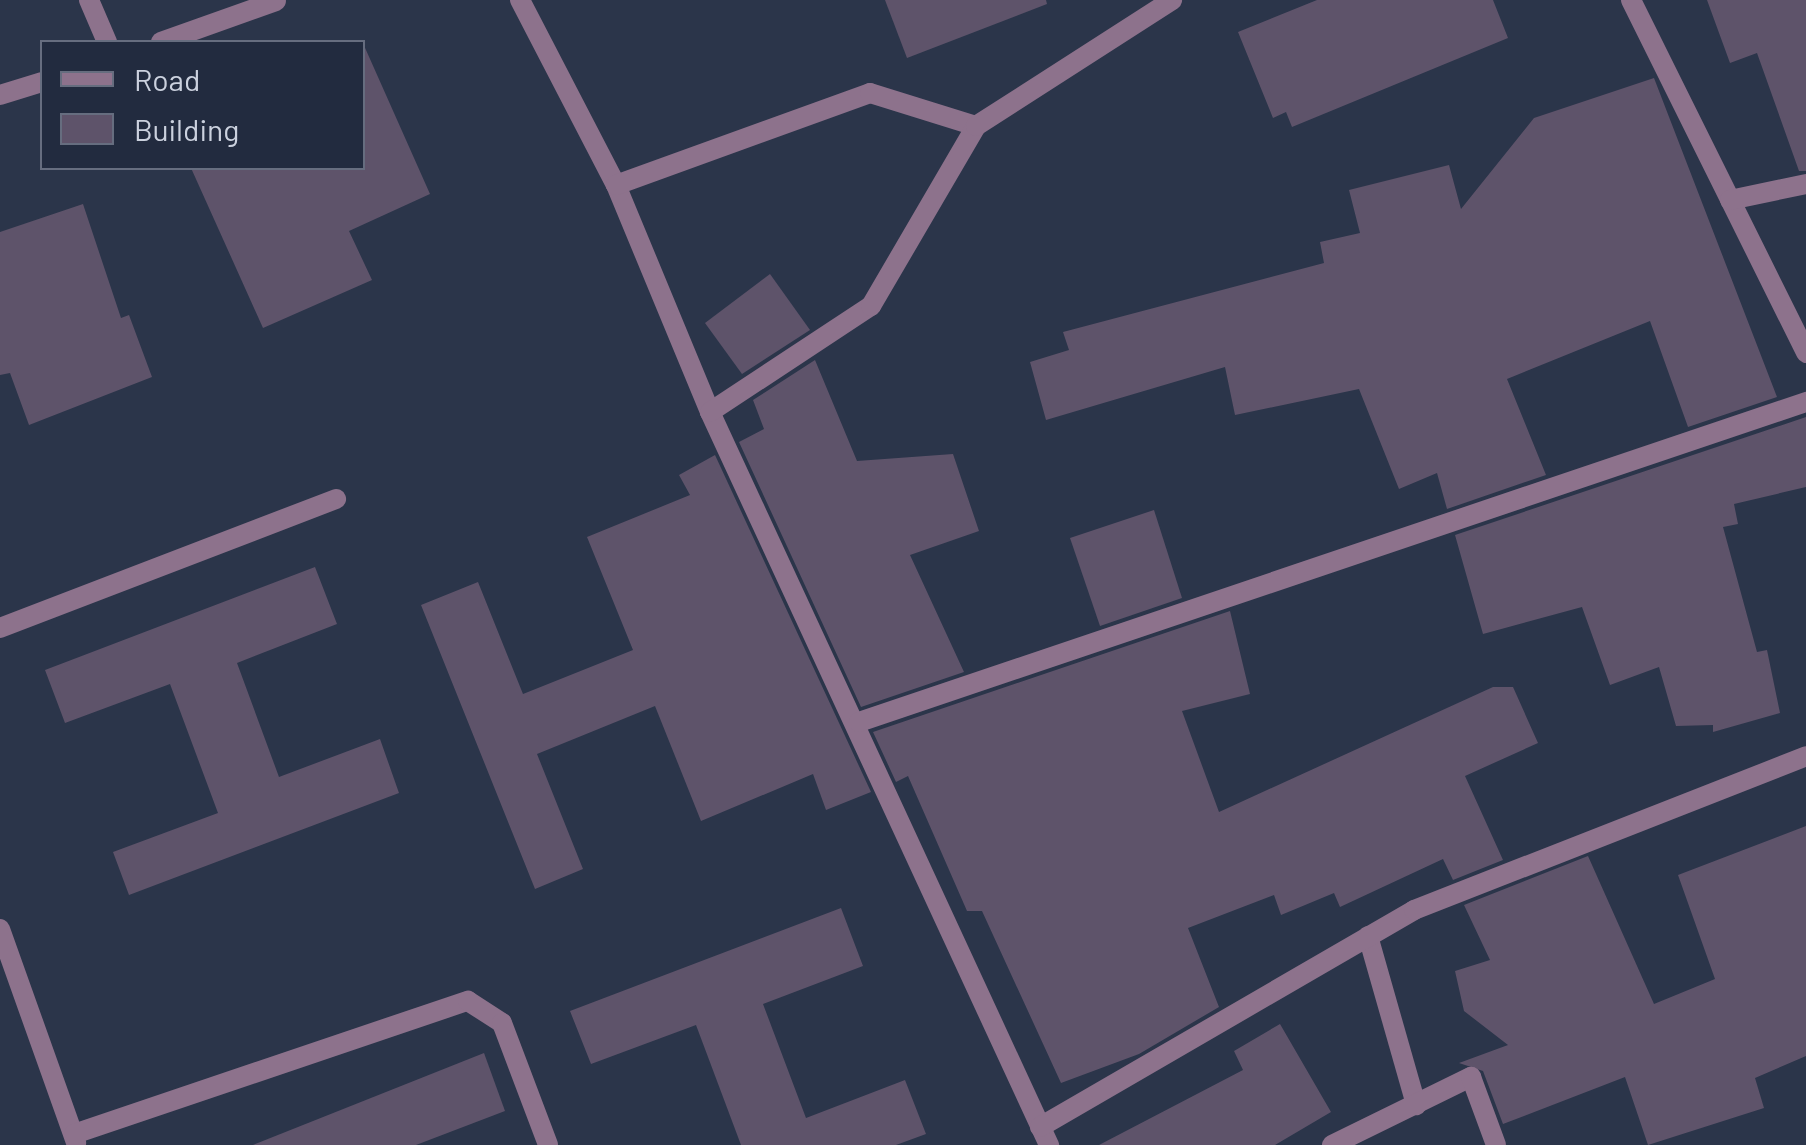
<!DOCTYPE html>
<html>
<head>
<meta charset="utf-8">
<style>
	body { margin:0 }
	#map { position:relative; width:1806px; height:1145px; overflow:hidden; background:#2b354a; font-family:Barlow,sans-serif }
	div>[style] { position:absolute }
	.building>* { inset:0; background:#5e536a }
	.lane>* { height:20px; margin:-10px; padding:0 10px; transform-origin:10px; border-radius:10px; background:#8d728c }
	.street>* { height:20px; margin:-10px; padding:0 10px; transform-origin:10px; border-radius:10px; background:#8d728c }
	span { translate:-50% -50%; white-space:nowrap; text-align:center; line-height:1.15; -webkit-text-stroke:8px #222b3f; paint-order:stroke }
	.legend { position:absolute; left:40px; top:40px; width:325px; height:130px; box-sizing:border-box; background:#222b3f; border:2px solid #666d7f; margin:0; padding:12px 18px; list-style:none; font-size:30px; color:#cbd1de }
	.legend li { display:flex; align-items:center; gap:20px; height:50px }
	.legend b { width:50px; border:2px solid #666d7f }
</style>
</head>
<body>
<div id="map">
	<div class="building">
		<div style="clip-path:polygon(885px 0,1046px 0,1047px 4px,907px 58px)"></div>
		<div style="clip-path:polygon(1317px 0,1493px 0,1508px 38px,1292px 127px,1286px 112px,1273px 118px,1238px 32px)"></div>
		<div style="clip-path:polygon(1707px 0,1806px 0,1806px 171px,1799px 171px,1757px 53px,1730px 63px)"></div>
		<div style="clip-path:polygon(362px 41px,430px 194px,349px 231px,372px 280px,263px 328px,191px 168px,362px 168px)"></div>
		<div style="clip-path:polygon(1654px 78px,1777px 397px,1688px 427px,1650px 321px,1507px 379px,1546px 475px,1447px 509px,1437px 473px,1399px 489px,1359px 389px,1235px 415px,1225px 367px,1046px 420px,1030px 362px,1069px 350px,1063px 332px,1324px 263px,1320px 242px,1360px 233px,1349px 190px,1449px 165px,1461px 209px,1534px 118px)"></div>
		<div style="clip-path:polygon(83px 204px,121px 318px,129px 315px,152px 377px,29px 425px,10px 373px,0 375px,0 232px)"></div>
		<div style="clip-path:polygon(770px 274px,810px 330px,742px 374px,705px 323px)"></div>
		<div style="clip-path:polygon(815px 360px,857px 461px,953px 454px,979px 531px,910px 555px,964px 672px,861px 707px,739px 442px,764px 429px,753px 400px)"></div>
		<div style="clip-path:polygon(1806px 417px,1806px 487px,1734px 504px,1738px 524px,1723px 527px,1757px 652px,1767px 650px,1780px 713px,1713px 732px,1713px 725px,1676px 726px,1659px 667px,1610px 685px,1582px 607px,1483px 634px,1455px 535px)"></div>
		<div style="clip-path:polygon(715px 455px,871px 792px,826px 810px,813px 774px,701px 821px,655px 706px,537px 754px,583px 869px,535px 889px,421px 605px,478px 582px,523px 694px,633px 650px,587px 537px,690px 495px,679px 475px)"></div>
		<div style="clip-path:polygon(1154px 510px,1182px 598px,1100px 626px,1070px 538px)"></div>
		<div style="clip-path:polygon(315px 567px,337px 624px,237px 663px,279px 777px,380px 739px,399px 793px,129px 895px,113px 852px,218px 813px,170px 684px,65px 723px,45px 670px)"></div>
		<div style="clip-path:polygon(1230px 611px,1250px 694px,1182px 711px,1219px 812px,1493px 687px,1513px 687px,1538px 743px,1465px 776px,1503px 860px,1453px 880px,1443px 859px,1340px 907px,1334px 893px,1281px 915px,1274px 895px,1188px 928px,1219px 1007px,1139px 1054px,1061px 1083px,982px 911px,967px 911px,908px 776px,896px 782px,873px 732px)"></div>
		<div style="clip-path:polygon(1806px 826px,1806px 1056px,1755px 1078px,1764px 1108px,1648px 1145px,1625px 1077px,1503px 1124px,1483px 1071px,1459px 1063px,1508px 1045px,1464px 1011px,1455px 971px,1490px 960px,1464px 905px,1588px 856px,1654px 1004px,1715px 979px,1678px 875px)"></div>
		<div style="clip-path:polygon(841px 908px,863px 966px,763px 1004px,806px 1118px,905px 1080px,926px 1134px,896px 1145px,741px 1145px,696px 1025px,591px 1064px,570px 1011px)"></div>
		<div style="clip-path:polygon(1280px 1024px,1331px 1112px,1275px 1145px,1099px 1145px,1243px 1070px,1234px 1051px)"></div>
		<div style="clip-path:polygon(484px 1053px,505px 1111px,416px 1145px,253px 1145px)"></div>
	</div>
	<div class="lane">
		<div style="left:0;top:628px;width:360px;rotate:-21deg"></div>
	</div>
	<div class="street">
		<div style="left:89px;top:0;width:46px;rotate:66.8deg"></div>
		<div style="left:520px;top:0;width:208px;rotate:62.6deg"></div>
		<div style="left:616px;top:185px;width:246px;rotate:67.5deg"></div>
		<div style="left:710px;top:412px;width:808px;rotate:65.18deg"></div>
		<div style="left:1631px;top:0;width:394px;rotate:63.6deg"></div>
		<div style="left:161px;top:42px;width:122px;rotate:-19.6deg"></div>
		<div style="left:0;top:95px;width:44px;rotate:-17.2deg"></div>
		<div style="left:616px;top:185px;width:270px;rotate:-19.9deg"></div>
		<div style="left:870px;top:93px;width:111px;rotate:17.3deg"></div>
		<div style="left:1730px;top:200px;width:78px;rotate:-11.9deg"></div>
		<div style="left:710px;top:412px;width:193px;rotate:-33.4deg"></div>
		<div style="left:871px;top:306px;width:208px;rotate:-59.7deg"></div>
		<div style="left:976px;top:126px;width:233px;rotate:-32.7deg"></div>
		<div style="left:859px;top:722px;width:1000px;rotate:-18.67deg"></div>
		<div style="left:0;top:929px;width:227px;rotate:70.4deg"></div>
		<div style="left:1368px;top:936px;width:176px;rotate:74.1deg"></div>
		<div style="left:1040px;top:1127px;width:432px;rotate:-30.1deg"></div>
		<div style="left:1414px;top:910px;width:421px;rotate:-21.4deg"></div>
		<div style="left:74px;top:1134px;width:416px;rotate:-18.7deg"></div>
		<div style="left:468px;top:1001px;width:40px;rotate:32.9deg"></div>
		<div style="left:502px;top:1023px;width:130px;rotate:69.3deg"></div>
		<div style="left:1332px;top:1145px;width:155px;rotate:-26.1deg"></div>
		<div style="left:1471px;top:1077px;width:72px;rotate:69.8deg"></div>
	</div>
	<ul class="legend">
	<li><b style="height:12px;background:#8d728c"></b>Road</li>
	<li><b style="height:28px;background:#5e536a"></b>Building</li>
	</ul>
</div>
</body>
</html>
